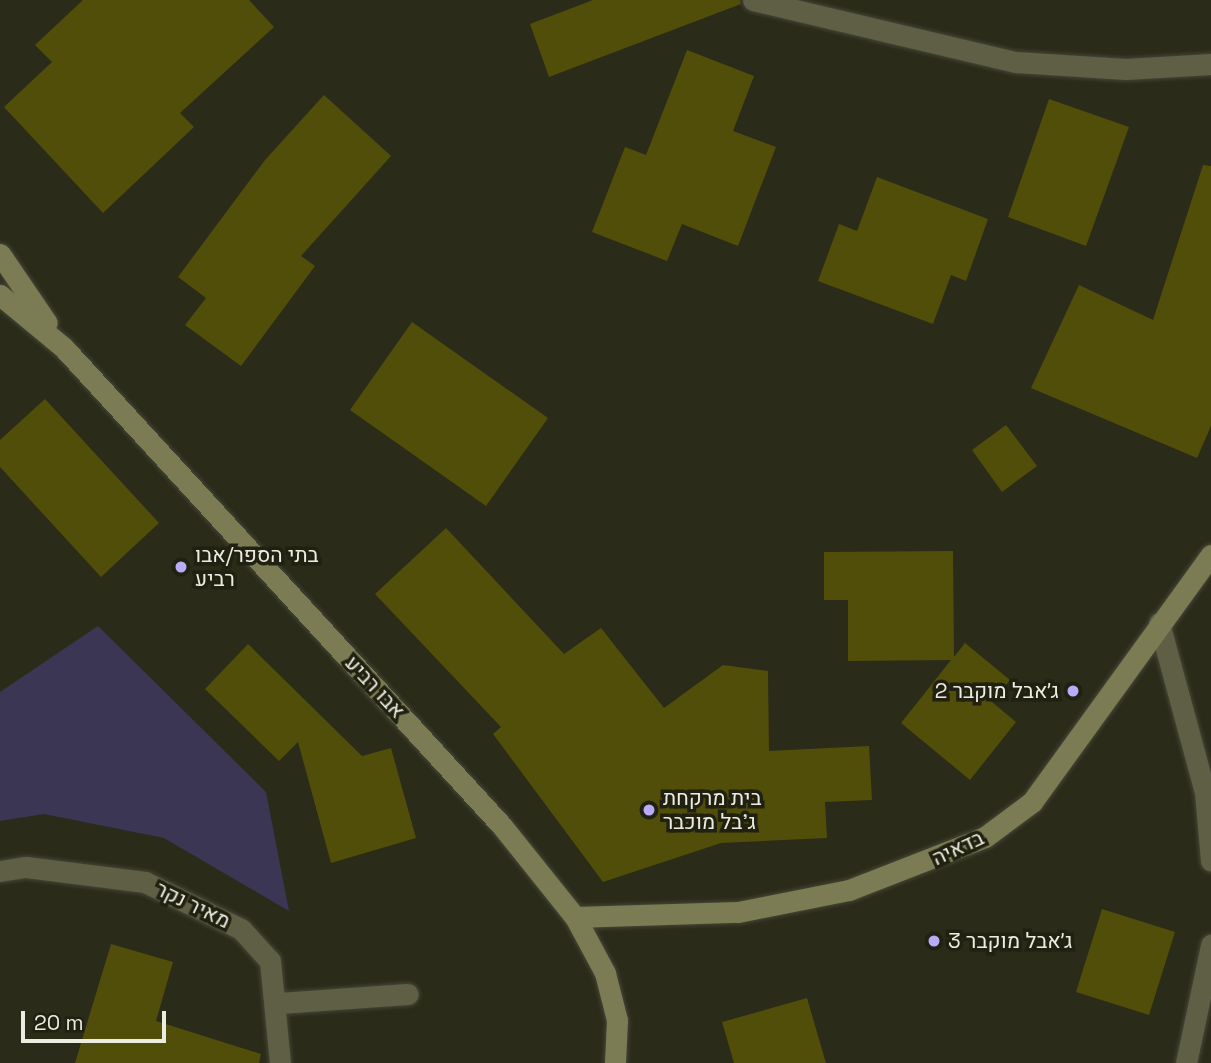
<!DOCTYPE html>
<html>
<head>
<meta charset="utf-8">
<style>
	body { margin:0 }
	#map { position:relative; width:1211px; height:1063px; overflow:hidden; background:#2b2b1a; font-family:"Space Grotesk",Heebo,sans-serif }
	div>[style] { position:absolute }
	.green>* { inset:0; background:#3c3655 }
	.building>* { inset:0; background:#504e09 }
	.roads { filter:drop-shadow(0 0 2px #464636) drop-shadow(0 0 2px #464636) }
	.street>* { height:21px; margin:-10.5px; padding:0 10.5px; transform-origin:10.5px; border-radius:10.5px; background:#5f5f46 }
	.secondary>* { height:21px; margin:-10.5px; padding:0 10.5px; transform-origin:10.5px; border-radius:10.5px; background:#7c7c54 }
	.dots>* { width:19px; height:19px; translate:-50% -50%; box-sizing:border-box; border:4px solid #212111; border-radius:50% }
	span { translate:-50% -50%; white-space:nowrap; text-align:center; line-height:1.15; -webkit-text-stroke:7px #212111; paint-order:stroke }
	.poi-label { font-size:21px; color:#ecece1 }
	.left { translate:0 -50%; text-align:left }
	.right { translate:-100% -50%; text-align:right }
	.street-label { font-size:21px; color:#ecece1 }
	.scale { position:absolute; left:21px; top:1011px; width:145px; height:32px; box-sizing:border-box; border:4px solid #ecece1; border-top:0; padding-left:9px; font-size:21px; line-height:24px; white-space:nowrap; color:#ecece1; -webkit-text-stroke:5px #212111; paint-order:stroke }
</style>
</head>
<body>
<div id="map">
	<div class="green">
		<div style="clip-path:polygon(98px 626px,266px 792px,289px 911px,164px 838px,44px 814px,0 821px,0 692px)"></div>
	</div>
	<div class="building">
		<div style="clip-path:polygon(83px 0,249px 0,274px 27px,180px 113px,194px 127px,103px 213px,4px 107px,52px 62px,35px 45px)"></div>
		<div style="clip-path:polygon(593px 0,740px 0,741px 4px,549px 77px,530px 24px)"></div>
		<div style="clip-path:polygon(687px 50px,754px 76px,733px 131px,776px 147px,738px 246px,682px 224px,667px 261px,592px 232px,625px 147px,646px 155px)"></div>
		<div style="clip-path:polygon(324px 95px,391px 156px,301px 256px,315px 266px,241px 366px,185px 325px,206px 298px,178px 277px,265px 160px)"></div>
		<div style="clip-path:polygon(1049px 99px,1129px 127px,1086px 246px,1008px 217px)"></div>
		<div style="clip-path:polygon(1203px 165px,1211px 166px,1211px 426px,1197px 458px,1031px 388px,1079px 285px,1153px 320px)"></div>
		<div style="clip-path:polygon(877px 177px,988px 219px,966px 281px,951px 275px,933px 324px,818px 281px,839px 224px,857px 231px)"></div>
		<div style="clip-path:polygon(412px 322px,548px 418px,486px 506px,350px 410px)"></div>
		<div style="clip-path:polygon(45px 399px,159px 523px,101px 577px,0 467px,0 440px)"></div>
		<div style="clip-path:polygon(1006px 425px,1037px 466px,1002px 492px,972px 450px)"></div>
		<div style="clip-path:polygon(446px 528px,564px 654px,601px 628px,664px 708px,723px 665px,768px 671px,769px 751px,869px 746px,872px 800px,825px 802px,827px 838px,721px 843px,603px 882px,493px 734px,501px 727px,375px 594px)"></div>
		<div style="clip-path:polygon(953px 551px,954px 657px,965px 643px,1010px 680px,992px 702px,1016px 722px,970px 780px,901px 723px,951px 660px,848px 661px,848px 600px,824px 600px,824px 552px)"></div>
		<div style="clip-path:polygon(248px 644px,362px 756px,391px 748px,416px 838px,331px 863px,298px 742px,279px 761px,205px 689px)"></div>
		<div style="clip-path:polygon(1102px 909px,1175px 932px,1149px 1015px,1076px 992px)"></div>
		<div style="clip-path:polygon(111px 944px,173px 962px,156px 1021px,261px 1054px,259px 1063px,75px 1063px)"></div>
		<div style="clip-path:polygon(807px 998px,826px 1063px,734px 1063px,722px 1022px)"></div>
	</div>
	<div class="roads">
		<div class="street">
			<div style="left:753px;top:0;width:270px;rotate:13.3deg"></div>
			<div style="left:1016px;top:62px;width:110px;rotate:3.6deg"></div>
			<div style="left:1126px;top:69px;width:85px;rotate:-3.4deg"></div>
			<div style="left:1159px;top:623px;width:175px;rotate:74.8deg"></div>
			<div style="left:1205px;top:792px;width:69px;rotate:85deg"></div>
			<div style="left:0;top:871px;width:26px;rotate:-9deg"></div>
			<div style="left:26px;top:867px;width:120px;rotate:7.2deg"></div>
			<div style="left:145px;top:882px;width:107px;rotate:26.1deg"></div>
			<div style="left:241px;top:929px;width:43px;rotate:47.8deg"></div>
			<div style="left:270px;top:961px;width:102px;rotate:84.4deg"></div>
			<div style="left:279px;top:1003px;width:129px;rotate:-4deg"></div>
			<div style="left:1186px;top:1063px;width:121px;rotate:-78deg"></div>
		</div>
		<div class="secondary">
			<div style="left:0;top:254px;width:83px;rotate:55.7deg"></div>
			<div style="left:0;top:295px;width:83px;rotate:39.6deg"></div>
			<div style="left:64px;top:348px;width:648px;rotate:47.5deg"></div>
			<div style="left:502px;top:826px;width:117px;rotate:51.3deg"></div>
			<div style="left:575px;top:917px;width:64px;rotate:61.8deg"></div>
			<div style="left:605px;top:973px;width:49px;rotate:75.7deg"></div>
			<div style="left:617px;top:1020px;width:43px;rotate:92.7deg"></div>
			<div style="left:575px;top:917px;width:163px;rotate:-1.8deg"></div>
			<div style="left:738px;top:912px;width:113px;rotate:-11.2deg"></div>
			<div style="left:849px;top:890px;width:146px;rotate:-21.3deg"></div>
			<div style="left:985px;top:837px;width:59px;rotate:-36.7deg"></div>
			<div style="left:1032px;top:802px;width:305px;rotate:-54.1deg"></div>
		</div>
	</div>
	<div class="dots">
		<div style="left:181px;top:567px;background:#b9abf7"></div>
		<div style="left:1073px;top:691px;background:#b9abf7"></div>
		<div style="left:649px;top:810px;background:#b9abf7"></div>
		<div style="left:934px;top:941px;background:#b9abf7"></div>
	</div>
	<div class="poi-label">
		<span class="left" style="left:195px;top:567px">בתי הספר/אבו<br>רביע</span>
		<span class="right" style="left:1059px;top:691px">ג׳אבל מוקבר 2</span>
		<span class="left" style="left:663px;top:810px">בית מרקחת<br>ג'בל מוכבר</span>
		<span class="left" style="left:948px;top:941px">ג׳אבל מוקבר 3</span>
	</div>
	<div class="street-label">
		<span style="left:375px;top:687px;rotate:47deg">אבו רביע</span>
		<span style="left:958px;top:848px;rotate:-25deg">בדאיה</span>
		<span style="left:193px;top:905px;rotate:26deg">מאיר נקר</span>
	</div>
	<div class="scale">20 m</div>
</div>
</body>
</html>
